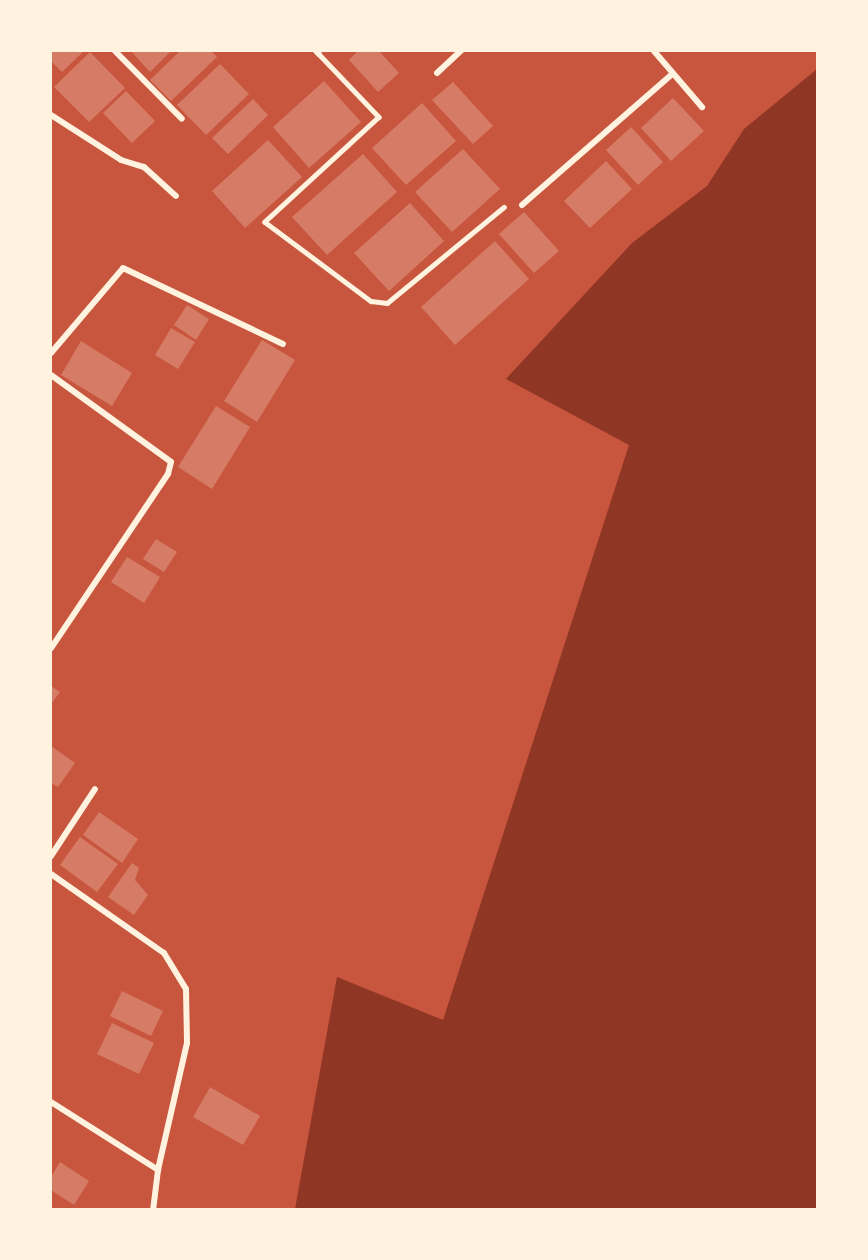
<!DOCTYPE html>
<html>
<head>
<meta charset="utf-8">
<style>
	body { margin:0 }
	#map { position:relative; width:868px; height:1260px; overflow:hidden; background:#c8553d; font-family:"DM Sans",sans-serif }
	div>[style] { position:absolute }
	.water>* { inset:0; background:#8f3625 }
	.building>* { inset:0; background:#d67c66 }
	.service>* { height:4.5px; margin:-2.25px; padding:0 2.25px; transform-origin:2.25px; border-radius:2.25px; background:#fff3e0 }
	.minor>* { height:6px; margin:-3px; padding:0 3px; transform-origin:3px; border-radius:3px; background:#fff3e0 }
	span { translate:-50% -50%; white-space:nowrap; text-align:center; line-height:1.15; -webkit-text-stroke:4.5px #fff3e0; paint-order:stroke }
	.frame { position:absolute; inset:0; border:52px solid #fff3e0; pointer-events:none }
</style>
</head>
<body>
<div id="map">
	<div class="water">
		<div style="clip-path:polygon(817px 69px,817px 1209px,295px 1209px,337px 977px,443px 1020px,629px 445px,506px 379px,632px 243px,707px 186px,744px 129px)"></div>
	</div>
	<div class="building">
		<div style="clip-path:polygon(51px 51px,84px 51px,62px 72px,51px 61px)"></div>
		<div style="clip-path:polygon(131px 51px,171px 51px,150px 72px)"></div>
		<div style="clip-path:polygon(180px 51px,211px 51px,217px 57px,171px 101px,150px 80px)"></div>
		<div style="clip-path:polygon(358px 51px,379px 51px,399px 73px,378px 92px,349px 60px)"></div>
		<div style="clip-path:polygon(90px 52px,125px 88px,89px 122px,54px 87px)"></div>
		<div style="clip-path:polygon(220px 64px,249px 94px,206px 135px,177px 105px)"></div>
		<div style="clip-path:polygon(324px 81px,361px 122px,309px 168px,273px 127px)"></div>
		<div style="clip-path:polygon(453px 82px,493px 126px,473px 144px,432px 100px)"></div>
		<div style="clip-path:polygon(126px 91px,155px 121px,132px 143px,103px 113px)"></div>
		<div style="clip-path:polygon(673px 98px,704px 131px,671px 161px,641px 128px)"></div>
		<div style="clip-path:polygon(253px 99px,268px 115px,228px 154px,212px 138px)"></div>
		<div style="clip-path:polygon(422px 103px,456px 141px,406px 185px,372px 148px)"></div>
		<div style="clip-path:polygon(631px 127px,663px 162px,638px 185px,606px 150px)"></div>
		<div style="clip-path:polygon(268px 140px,302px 177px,245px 228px,212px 191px)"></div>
		<div style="clip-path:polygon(463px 149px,500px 189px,452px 232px,415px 192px)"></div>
		<div style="clip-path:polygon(363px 154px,397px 192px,327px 255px,292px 217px)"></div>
		<div style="clip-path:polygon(606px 161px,632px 189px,590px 228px,564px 201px)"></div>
		<div style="clip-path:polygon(410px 203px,444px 241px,389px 291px,354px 253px)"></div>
		<div style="clip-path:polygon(524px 212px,559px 251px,534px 273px,499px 234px)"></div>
		<div style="clip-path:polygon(495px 241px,529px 279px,455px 345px,421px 307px)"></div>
		<div style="clip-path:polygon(187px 305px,209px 319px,196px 340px,174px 325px)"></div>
		<div style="clip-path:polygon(171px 328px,195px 342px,178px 369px,155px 355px)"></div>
		<div style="clip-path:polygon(262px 340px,295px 360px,257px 422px,224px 401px)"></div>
		<div style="clip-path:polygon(81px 341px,132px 373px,112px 406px,61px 375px)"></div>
		<div style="clip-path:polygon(216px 406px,250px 427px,212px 489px,178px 467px)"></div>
		<div style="clip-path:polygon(156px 539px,177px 552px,164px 572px,143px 559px)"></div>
		<div style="clip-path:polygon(127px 557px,160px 577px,144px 603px,111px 582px)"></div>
		<div style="clip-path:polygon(51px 686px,60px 692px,51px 704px)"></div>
		<div style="clip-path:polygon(51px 746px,75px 763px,58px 787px,51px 783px)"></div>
		<div style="clip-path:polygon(99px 812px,138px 839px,122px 863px,83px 835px)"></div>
		<div style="clip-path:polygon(80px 837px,118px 864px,97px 892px,60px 865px)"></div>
		<div style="clip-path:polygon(132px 863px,139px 868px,135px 880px,148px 895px,134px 915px,108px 897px)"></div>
		<div style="clip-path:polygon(122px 991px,163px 1011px,151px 1036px,110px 1016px)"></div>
		<div style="clip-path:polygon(112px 1023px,154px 1043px,139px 1074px,97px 1054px)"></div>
		<div style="clip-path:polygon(210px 1087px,260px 1116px,243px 1145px,193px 1117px)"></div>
		<div style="clip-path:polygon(60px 1162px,89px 1181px,74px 1205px,51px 1190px,51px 1177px)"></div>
	</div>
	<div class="service">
		<div style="left:319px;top:54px;width:87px;rotate:46.4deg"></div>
		<div style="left:379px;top:117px;width:155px;rotate:137.4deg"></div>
		<div style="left:265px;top:222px;width:132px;rotate:36.7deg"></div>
		<div style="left:371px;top:301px;width:16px;rotate:7deg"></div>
		<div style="left:387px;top:303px;width:151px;rotate:-39.4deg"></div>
	</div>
	<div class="minor">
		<div style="left:115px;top:51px;width:95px;rotate:45.4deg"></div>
		<div style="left:316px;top:51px;width:4px;rotate:45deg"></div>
		<div style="left:654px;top:51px;width:74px;rotate:49.4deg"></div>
		<div style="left:437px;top:73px;width:33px;rotate:-43deg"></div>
		<div style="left:51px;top:115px;width:83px;rotate:32.7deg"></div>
		<div style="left:121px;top:160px;width:24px;rotate:17deg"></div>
		<div style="left:144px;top:167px;width:43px;rotate:42.2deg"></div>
		<div style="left:522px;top:205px;width:199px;rotate:-41.1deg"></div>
		<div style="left:51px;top:353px;width:111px;rotate:-49.7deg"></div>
		<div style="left:123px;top:268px;width:177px;rotate:25.4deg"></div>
		<div style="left:51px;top:375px;width:148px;rotate:35.9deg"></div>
		<div style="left:171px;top:462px;width:12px;rotate:104deg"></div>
		<div style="left:168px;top:474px;width:210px;rotate:123.9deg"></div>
		<div style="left:51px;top:856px;width:80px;rotate:-56.7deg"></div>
		<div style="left:51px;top:874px;width:138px;rotate:35deg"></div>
		<div style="left:164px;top:953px;width:42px;rotate:58.6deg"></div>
		<div style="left:186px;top:989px;width:54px;rotate:88.9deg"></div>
		<div style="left:187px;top:1043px;width:130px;rotate:102.9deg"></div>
		<div style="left:51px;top:1102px;width:127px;rotate:32.4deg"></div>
		<div style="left:158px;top:1170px;width:39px;rotate:97deg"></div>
	</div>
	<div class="frame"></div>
</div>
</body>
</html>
